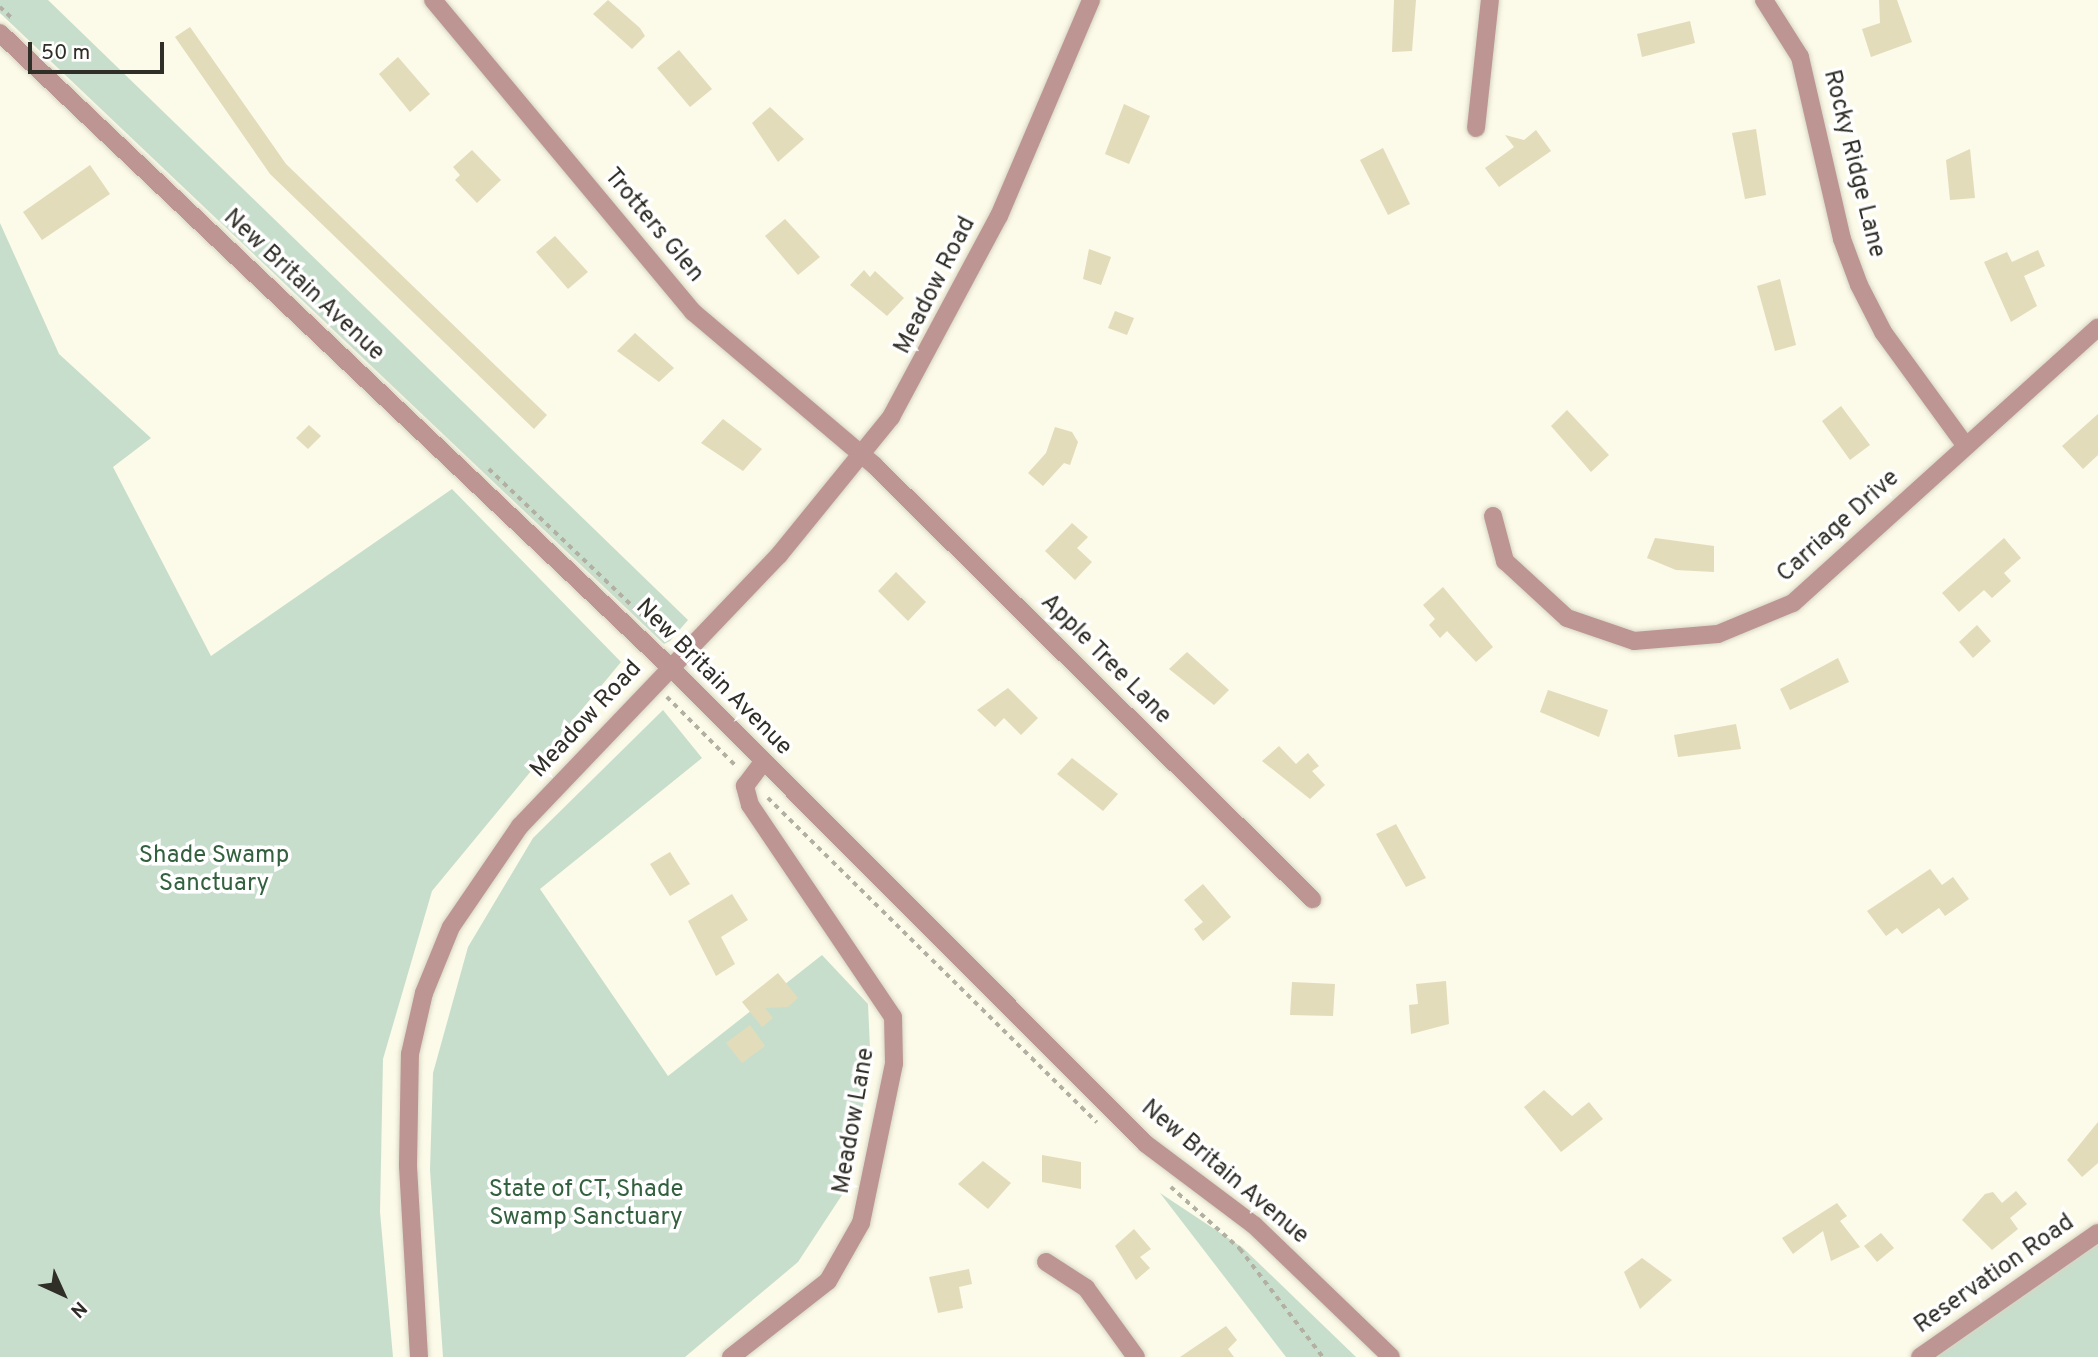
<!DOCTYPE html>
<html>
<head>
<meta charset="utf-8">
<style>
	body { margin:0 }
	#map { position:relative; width:2098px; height:1357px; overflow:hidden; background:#fcfae8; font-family:Overpass,sans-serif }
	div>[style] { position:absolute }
	.green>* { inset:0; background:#c8decc }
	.building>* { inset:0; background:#e2dcbb }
	.path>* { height:3.5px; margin-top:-1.75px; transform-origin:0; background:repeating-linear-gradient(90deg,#b2b0a2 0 5px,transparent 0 10px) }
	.roads { filter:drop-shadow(0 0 2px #d7d5c5) drop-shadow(0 0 2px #d7d5c5) }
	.minor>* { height:18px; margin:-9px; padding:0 9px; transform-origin:9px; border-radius:9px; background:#bd9693 }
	span { translate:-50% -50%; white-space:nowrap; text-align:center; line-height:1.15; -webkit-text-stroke:7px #fff; paint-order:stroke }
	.street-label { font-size:24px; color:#2f2e27 }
	.park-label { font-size:24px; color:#33613f }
	.north { position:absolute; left:28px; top:1259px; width:70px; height:70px; -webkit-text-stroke:5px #fff; paint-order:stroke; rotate:135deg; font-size:19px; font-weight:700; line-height:28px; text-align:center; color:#2f2e27 }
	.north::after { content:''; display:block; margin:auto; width:24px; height:32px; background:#2f2e27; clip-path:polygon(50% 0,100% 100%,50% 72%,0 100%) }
	.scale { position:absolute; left:28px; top:42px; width:136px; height:32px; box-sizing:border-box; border:4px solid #2f2e27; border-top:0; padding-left:9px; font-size:21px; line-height:24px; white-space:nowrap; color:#2f2e27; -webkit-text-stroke:5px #fff; paint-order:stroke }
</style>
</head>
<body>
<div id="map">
	<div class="green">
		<div style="clip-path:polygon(0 0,48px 0,688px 620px,670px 641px,664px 644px,0 13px)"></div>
		<div style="clip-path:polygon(0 223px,59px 354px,151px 438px,113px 467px,211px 656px,452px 489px,621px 662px,432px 891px,383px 1059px,380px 1212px,393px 1357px,0 1357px)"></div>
		<div style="clip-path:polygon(663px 710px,702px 758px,540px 889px,668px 1076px,822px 955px,868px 1004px,871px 1071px,842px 1195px,798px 1262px,685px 1357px,443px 1357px,430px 1170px,433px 1073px,468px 947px,533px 838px)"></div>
		<div style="clip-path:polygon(1160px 1193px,1243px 1248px,1356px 1357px,1286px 1357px)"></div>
		<div style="clip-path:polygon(2098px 1233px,2098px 1357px,1920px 1357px)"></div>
	</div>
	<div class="building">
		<div style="clip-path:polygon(608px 0,640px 28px,645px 36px,632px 49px,593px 14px)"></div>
		<div style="clip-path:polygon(1394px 0,1416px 0,1412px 51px,1392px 52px)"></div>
		<div style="clip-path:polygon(1879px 0,1897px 0,1912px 42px,1871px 57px,1862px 29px,1880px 23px)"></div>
		<div style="clip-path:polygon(1690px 21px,1695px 43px,1642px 57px,1637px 34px)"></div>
		<div style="clip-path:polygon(190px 27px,286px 164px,547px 415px,534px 429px,270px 174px,175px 37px)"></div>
		<div style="clip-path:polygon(679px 50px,712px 89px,690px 107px,657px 68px)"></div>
		<div style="clip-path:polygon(398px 57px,430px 94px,410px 112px,379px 74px)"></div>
		<div style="clip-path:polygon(1124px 104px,1150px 116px,1129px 164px,1105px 154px)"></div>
		<div style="clip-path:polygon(770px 107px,804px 139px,778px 162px,752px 123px)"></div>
		<div style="clip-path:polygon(1756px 129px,1766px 195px,1745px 199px,1732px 133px)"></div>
		<div style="clip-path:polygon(1536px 130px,1551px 151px,1499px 187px,1485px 168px,1514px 147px,1505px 135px,1524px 140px)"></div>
		<div style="clip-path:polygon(1383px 148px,1410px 204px,1388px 215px,1360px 160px)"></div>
		<div style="clip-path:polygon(1970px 149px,1975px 198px,1950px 200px,1946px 160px)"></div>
		<div style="clip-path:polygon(472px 150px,501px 180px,477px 203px,455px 180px,460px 175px,453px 167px)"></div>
		<div style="clip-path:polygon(90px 165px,110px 194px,42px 240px,23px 212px)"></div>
		<div style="clip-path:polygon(785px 219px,820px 257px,798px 275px,765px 236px)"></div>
		<div style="clip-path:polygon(555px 236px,588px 272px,568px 289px,536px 252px)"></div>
		<div style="clip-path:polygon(1089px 249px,1111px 257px,1101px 285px,1083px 279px)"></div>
		<div style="clip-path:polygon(2038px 250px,2045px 266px,2024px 276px,2037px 306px,2011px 322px,1984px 262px,2007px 252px,2012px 262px)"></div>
		<div style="clip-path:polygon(864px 270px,870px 277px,875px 271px,904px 298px,887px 316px,850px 285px)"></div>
		<div style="clip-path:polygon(1780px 279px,1796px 345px,1775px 351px,1757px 286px)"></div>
		<div style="clip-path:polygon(1115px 311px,1134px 318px,1127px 335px,1108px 328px)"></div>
		<div style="clip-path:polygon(635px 333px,674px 368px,659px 382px,617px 351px)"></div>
		<div style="clip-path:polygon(1841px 406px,1870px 445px,1850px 460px,1822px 421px)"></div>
		<div style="clip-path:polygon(1567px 410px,1609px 455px,1591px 472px,1551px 426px)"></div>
		<div style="clip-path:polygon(2098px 414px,2098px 455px,2083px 469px,2062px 446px)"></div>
		<div style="clip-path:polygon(723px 419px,762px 449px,743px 471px,701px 443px)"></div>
		<div style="clip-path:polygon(309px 425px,321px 436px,308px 449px,296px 438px)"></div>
		<div style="clip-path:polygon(1055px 427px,1072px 432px,1078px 442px,1070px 465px,1064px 463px,1043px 486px,1028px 473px,1046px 453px)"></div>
		<div style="clip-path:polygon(1072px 523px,1088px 537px,1077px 548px,1092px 562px,1075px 580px,1045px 551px)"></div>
		<div style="clip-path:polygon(1655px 538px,1714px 546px,1714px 572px,1676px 570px,1647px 558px)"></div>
		<div style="clip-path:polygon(2004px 538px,2021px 558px,2004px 573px,2011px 581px,1992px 598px,1984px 590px,1959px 612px,1942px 593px)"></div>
		<div style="clip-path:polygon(896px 572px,926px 602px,908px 621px,878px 591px)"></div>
		<div style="clip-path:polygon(1443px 587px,1493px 647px,1476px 662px,1447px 631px,1440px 638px,1429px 625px,1435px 619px,1423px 605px)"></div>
		<div style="clip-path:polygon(1977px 625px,1991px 641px,1973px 658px,1959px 642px)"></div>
		<div style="clip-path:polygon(1187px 652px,1229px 690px,1214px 705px,1169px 669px)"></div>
		<div style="clip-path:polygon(1838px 658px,1849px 682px,1790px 710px,1780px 689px)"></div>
		<div style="clip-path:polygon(1008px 688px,1038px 718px,1021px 735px,1004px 718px,995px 727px,977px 710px)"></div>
		<div style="clip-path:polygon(1548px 690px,1608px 710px,1599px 737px,1540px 712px)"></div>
		<div style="clip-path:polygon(1736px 724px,1741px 749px,1678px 757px,1674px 735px)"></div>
		<div style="clip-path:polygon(1279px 746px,1296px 764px,1308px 753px,1319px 766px,1312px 771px,1325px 785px,1310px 799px,1262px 761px)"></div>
		<div style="clip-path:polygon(1072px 758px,1118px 794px,1103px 811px,1057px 774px)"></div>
		<div style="clip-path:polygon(1396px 824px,1426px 878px,1406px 887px,1376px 834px)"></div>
		<div style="clip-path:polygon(670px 852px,690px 884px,670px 896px,650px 864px)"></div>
		<div style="clip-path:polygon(1930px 869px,1942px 885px,1953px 877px,1969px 899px,1945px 916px,1939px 908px,1902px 934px,1897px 928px,1886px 936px,1867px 911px)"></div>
		<div style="clip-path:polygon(1203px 884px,1231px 917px,1203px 941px,1194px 929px,1203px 922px,1184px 900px)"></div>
		<div style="clip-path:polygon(732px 894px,748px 920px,721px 937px,735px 964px,716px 976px,688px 921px)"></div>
		<div style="clip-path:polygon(778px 973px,798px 998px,788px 1007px,765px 1008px,773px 1018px,762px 1027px,742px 1002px)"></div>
		<div style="clip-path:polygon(1446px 981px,1449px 1024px,1411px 1034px,1409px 1005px,1418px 1004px,1416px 984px)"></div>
		<div style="clip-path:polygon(1292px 982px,1335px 984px,1333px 1016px,1290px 1015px)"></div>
		<div style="clip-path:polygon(750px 1025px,765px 1046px,742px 1063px,726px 1043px)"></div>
		<div style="clip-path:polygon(1544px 1090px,1572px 1116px,1589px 1102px,1603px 1119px,1561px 1152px,1524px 1107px)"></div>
		<div style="clip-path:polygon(2098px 1122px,2098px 1163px,2082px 1177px,2067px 1160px)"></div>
		<div style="clip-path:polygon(1042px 1155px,1081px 1162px,1081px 1189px,1042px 1182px)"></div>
		<div style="clip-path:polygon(983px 1161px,1011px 1183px,988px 1209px,958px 1184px)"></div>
		<div style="clip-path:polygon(2016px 1191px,2027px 1204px,2010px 1218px,2018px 1229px,1992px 1250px,1962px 1220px,1985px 1194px,1993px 1192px,2002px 1203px)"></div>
		<div style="clip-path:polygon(1837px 1203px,1847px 1216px,1840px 1221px,1860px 1247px,1831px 1261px,1823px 1231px,1793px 1254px,1782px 1238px)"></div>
		<div style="clip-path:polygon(1134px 1229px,1151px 1249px,1140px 1257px,1150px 1268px,1136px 1280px,1115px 1246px)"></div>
		<div style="clip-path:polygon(1881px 1233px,1894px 1248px,1877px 1262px,1864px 1246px)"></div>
		<div style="clip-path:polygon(1642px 1258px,1672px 1280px,1640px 1309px,1624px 1272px)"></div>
		<div style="clip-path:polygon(969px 1269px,972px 1284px,959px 1287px,963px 1308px,938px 1313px,929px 1277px)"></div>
		<div style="clip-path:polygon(1226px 1326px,1237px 1340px,1228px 1349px,1234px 1357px,1180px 1357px)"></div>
	</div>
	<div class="path">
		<div style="left:0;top:7px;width:18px;rotate:43deg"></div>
		<div style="left:489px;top:469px;width:249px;rotate:43.7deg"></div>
		<div style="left:667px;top:697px;width:100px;rotate:45deg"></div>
		<div style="left:768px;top:798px;width:462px;rotate:44.6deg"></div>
		<div style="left:1171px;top:1187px;width:93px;rotate:41.9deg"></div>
		<div style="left:1240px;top:1249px;width:136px;rotate:52.5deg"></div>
	</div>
	<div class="roads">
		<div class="minor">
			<div style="left:433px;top:0;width:406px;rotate:50.2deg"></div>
			<div style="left:693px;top:312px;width:237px;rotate:40.2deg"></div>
			<div style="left:874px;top:465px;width:617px;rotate:44.74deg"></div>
			<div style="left:1764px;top:0;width:67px;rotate:57.7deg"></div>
			<div style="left:1800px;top:57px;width:187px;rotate:77deg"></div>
			<div style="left:1842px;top:239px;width:49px;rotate:69.7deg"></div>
			<div style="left:1859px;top:285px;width:53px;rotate:62.9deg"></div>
			<div style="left:1883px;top:332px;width:140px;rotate:54deg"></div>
			<div style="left:0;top:33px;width:922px;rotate:43.42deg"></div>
			<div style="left:670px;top:667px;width:674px;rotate:45.06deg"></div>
			<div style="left:1146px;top:1144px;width:135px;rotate:36.9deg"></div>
			<div style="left:1254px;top:1225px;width:190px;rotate:43.9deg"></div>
			<div style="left:1476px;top:128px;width:129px;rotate:-83.8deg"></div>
			<div style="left:1493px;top:516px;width:47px;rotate:75.1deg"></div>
			<div style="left:1505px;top:561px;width:84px;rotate:42.6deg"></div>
			<div style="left:1567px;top:618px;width:71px;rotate:18.9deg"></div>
			<div style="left:1634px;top:641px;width:84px;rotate:-4.8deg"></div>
			<div style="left:1718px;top:634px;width:81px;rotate:-22.5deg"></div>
			<div style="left:1793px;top:603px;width:411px;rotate:-42.1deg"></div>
			<div style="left:1046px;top:1262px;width:48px;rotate:33deg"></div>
			<div style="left:1086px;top:1288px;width:85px;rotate:54.1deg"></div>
			<div style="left:419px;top:1357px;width:192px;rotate:-93.3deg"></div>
			<div style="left:408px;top:1165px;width:111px;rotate:-89deg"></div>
			<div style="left:410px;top:1054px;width:63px;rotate:-77.1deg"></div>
			<div style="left:424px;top:993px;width:71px;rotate:-67.8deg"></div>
			<div style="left:451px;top:927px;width:122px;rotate:-55.7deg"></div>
			<div style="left:520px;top:826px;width:375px;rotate:-46.3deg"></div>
			<div style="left:779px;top:555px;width:178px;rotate:-50.9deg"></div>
			<div style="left:891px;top:417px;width:228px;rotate:-61.8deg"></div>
			<div style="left:999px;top:216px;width:235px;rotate:-66.9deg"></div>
			<div style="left:731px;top:1357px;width:123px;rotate:-38.1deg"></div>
			<div style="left:828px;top:1281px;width:67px;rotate:-60.4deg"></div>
			<div style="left:861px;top:1223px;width:163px;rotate:-78.3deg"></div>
			<div style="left:894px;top:1063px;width:46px;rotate:-91.2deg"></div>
			<div style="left:893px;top:1017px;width:256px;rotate:-124deg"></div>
			<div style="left:750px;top:805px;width:20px;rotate:-105deg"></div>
			<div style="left:745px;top:786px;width:30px;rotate:-53deg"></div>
			<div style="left:1920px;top:1357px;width:217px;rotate:-34.9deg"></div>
		</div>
	</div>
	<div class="street-label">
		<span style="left:1853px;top:164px;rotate:76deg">Rocky Ridge Lane</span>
		<span style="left:653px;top:226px;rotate:50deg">Trotters Glen</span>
		<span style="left:303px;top:286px;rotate:43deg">New Britain Avenue</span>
		<span style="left:936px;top:286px;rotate:-63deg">Meadow Road</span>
		<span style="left:1839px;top:527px;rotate:-42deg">Carriage Drive</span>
		<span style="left:1105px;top:660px;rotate:45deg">Apple Tree Lane</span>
		<span style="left:713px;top:678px;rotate:45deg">New Britain Avenue</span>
		<span style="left:587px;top:720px;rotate:-47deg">Meadow Road</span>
		<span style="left:855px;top:1121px;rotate:-80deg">Meadow Lane</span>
		<span style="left:1224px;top:1173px;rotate:40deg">New Britain Avenue</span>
		<span style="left:1995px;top:1275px;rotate:-35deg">Reservation Road</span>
	</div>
	<div class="park-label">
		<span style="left:214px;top:871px">Shade Swamp<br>Sanctuary</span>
		<span style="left:586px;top:1205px">State of CT, Shade<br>Swamp Sanctuary</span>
	</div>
	<div class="north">N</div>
	<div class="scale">50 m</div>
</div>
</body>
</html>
